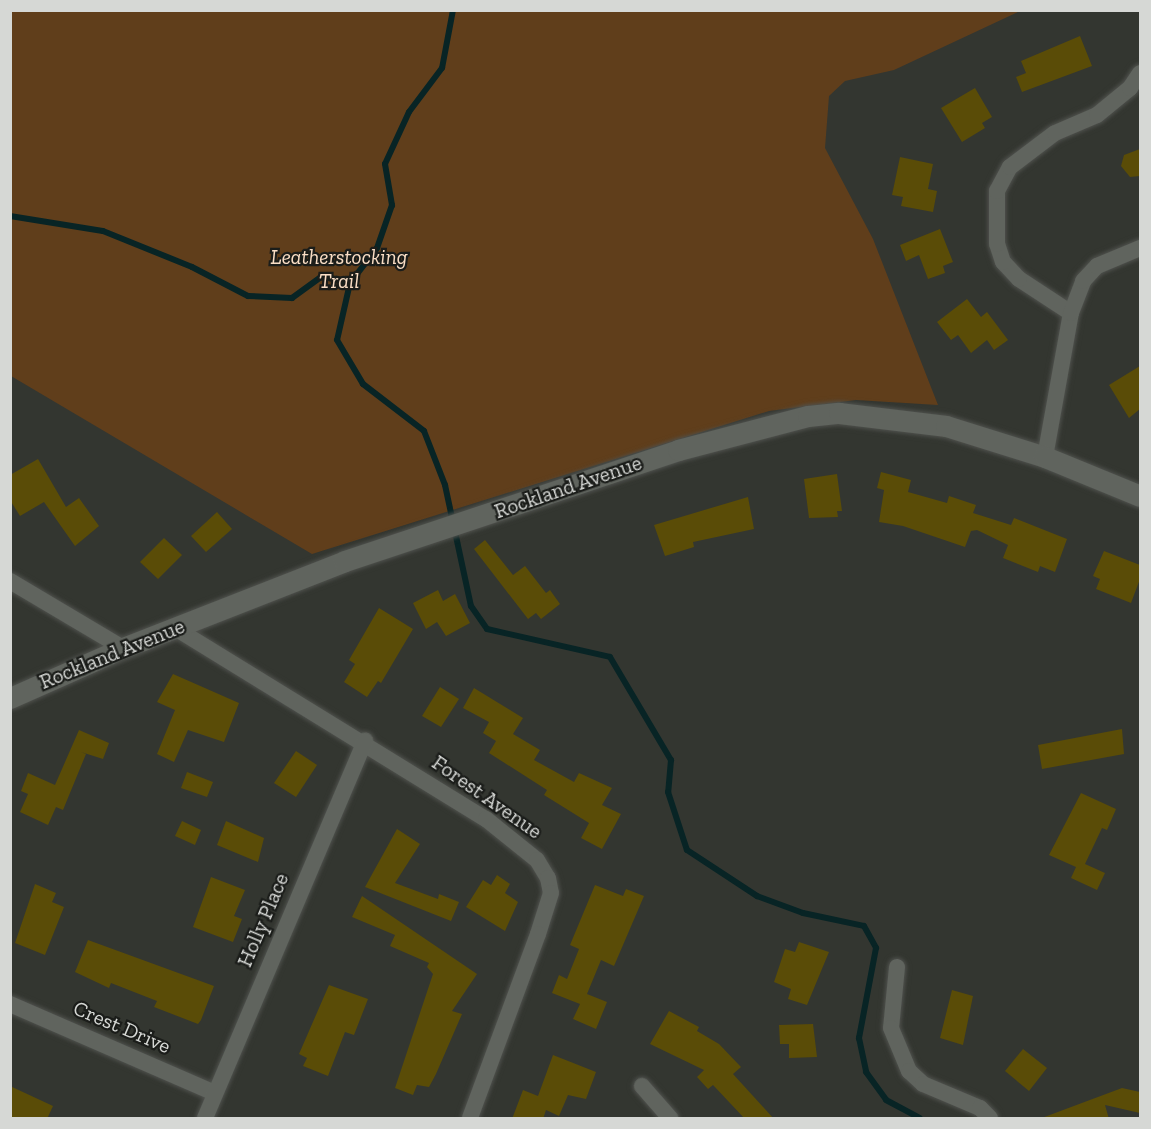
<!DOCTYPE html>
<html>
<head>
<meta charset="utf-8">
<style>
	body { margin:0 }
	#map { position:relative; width:1151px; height:1129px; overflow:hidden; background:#333630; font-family:"Zilla Slab",serif }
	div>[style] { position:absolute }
	.green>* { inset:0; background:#603e1b }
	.stream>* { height:6px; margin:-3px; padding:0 3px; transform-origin:3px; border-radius:3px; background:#082425 }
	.building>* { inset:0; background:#5a4c07 }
	.roads { filter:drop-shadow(0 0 2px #4f514d) drop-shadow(0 0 2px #4f514d) }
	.minor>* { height:16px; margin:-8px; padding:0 8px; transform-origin:8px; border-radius:8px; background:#60645e }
	.tertiary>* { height:21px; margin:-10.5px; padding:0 10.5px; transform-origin:10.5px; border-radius:10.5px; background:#60645e }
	span { translate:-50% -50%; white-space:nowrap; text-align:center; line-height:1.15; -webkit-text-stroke:4.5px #1b1d1a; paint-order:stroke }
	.park-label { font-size:21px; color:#fadec5; font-style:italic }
	.street-label { font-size:21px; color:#d6d8d5 }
	.frame { position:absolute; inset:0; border:12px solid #d6d8d5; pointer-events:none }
</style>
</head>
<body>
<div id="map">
	<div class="green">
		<div style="clip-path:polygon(11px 11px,1020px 11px,894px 70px,845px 81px,829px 96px,825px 148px,873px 239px,938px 405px,856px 400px,769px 411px,312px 554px,11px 376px)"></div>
	</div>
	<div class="stream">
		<div style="left:453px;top:10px;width:59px;rotate:100.7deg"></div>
		<div style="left:442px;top:68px;width:55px;rotate:126.9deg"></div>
		<div style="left:409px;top:112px;width:57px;rotate:114.8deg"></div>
		<div style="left:385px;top:164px;width:42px;rotate:80.3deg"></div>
		<div style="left:392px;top:205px;width:46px;rotate:109.2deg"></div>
		<div style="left:377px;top:248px;width:44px;rotate:127.6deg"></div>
		<div style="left:350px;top:283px;width:58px;rotate:102.8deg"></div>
		<div style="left:337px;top:340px;width:51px;rotate:59.4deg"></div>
		<div style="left:363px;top:384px;width:77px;rotate:37.6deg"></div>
		<div style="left:424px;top:431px;width:58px;rotate:68.7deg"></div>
		<div style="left:445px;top:485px;width:124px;rotate:77.9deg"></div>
		<div style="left:471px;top:606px;width:28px;rotate:55deg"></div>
		<div style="left:487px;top:629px;width:126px;rotate:12.8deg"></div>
		<div style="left:610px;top:657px;width:120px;rotate:59.4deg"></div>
		<div style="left:671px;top:760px;width:32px;rotate:95deg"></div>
		<div style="left:668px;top:792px;width:61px;rotate:71.9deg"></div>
		<div style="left:687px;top:850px;width:84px;rotate:33.3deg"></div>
		<div style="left:757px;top:896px;width:49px;rotate:20.3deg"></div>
		<div style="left:803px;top:913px;width:62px;rotate:12deg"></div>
		<div style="left:864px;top:926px;width:25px;rotate:61deg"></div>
		<div style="left:876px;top:948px;width:92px;rotate:100.7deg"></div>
		<div style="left:859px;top:1038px;width:35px;rotate:78deg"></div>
		<div style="left:866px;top:1072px;width:34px;rotate:54deg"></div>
		<div style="left:886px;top:1100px;width:38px;rotate:28deg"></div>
		<div style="left:10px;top:216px;width:94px;rotate:9.2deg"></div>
		<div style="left:103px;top:231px;width:96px;rotate:22deg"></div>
		<div style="left:192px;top:267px;width:63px;rotate:27.4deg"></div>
		<div style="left:248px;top:296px;width:44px;rotate:2.6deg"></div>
		<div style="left:292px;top:298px;width:37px;rotate:-36deg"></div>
		<div style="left:322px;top:276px;width:29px;rotate:14deg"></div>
	</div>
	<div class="building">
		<div style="clip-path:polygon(1080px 36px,1092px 66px,1022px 92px,1016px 77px,1026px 73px,1021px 61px)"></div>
		<div style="clip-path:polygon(975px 88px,992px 117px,982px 123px,985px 128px,962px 142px,941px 108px)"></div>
		<div style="clip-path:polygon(1140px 149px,1140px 176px,1130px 177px,1121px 166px,1124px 155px)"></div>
		<div style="clip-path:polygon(900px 157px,933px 164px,928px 189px,937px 191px,933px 212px,901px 206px,903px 197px,892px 195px)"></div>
		<div style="clip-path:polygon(940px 229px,953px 262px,943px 266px,945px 273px,928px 279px,919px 255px,906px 261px,900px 245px)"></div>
		<div style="clip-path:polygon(967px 299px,981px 317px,987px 312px,1008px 340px,994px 350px,987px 340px,971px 353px,958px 335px,951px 340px,937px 322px)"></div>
		<div style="clip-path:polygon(1140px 366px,1140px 409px,1129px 418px,1109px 385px)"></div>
		<div style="clip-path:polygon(38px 459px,66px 507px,79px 498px,99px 526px,75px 546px,44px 502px,20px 516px,10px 500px,10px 475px)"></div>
		<div style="clip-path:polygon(881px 472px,911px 480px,908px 492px,947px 503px,949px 496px,976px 505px,973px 513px,1011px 525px,1014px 518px,1067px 539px,1055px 572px,1040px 566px,1038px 572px,1003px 558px,1008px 545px,977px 530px,971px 531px,965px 547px,903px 526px,879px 522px,884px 490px,877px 488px)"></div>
		<div style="clip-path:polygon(837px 474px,842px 511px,837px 511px,838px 517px,809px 518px,804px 479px)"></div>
		<div style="clip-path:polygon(748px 497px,754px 529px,693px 542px,694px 547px,665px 556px,654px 525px)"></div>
		<div style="clip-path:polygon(217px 512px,232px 529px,206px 552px,191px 536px)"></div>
		<div style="clip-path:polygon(164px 538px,182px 555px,158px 579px,140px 562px)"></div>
		<div style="clip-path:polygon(485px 540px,513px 575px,525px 566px,546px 593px,550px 590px,560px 604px,541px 619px,536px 613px,528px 619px,474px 549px)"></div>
		<div style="clip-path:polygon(1104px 551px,1140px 565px,1140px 579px,1131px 603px,1096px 589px,1100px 579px,1093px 576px)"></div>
		<div style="clip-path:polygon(438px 590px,443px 601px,455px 594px,470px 623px,446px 636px,437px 622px,426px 629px,413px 603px)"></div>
		<div style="clip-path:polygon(379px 608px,413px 629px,381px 683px,378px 681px,367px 697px,344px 682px,355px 664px,349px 660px)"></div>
		<div style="clip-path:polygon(173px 674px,239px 703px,224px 742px,188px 730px,174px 762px,157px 754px,175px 710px,157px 702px)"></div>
		<div style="clip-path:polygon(440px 687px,459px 699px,441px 727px,422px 716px)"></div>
		<div style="clip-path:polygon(474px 688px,523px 718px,513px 734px,540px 750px,534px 760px,574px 782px,579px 773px,612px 788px,602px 805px,621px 814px,602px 849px,581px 838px,589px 823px,544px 795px,547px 790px,489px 753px,496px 741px,483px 733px,489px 722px,463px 708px)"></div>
		<div style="clip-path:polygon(1122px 729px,1124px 754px,1042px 769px,1038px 745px)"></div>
		<div style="clip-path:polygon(79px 730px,109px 743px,103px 759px,81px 752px,86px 754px,63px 810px,56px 807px,48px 825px,20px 812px,28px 794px,21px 791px,28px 773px,55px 785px)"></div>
		<div style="clip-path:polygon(296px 751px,317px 765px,296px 797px,274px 783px)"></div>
		<div style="clip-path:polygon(187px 772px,213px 782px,207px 797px,181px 788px)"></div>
		<div style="clip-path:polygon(1081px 793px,1116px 809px,1107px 830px,1102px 828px,1085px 864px,1105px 873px,1097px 890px,1071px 878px,1076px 867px,1049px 855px)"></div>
		<div style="clip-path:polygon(182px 821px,201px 830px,195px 845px,175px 836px)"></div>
		<div style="clip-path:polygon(226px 821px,264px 838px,258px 862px,217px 845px)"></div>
		<div style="clip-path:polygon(397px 829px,420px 844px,395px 883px,438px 899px,439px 894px,459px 902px,451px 921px,365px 887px)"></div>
		<div style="clip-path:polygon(497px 875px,510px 884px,505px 893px,518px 902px,505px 931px,466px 907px,483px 880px,491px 885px)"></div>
		<div style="clip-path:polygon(211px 877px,245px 890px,234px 916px,242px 919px,233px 942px,193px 927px)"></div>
		<div style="clip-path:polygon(35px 884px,56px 893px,52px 902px,64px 907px,45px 955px,15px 943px)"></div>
		<div style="clip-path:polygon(595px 885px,623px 896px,626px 889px,644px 896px,614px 966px,601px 960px,587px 994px,607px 1002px,596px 1029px,573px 1019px,580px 1004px,552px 993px,559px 975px,567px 979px,579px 949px,570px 945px)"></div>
		<div style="clip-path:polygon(362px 896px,477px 974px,452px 1011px,462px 1014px,436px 1074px,429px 1087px,417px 1085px,413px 1095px,395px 1088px,433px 974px,427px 967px,429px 963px,390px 946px,395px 935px,352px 917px)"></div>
		<div style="clip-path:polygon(88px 940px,214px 986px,201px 1020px,198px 1024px,154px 1007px,157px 1001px,111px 983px,109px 988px,75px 972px)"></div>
		<div style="clip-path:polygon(799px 942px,829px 952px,807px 1005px,788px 999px,791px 989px,774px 982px,785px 949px,795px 952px)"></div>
		<div style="clip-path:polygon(329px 985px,368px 999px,354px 1035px,345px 1032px,328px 1076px,303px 1066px,307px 1058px,299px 1054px)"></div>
		<div style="clip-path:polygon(952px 990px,973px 996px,963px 1045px,940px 1038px)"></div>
		<div style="clip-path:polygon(669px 1011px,699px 1027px,697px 1031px,719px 1044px,741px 1067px,733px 1074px,774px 1119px,745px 1119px,713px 1085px,708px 1089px,697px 1077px,704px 1070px,650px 1044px)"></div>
		<div style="clip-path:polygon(813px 1024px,817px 1057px,789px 1058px,789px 1044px,780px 1044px,779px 1025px)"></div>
		<div style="clip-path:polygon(1023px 1049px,1047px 1068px,1029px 1091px,1005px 1071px)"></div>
		<div style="clip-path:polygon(553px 1055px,596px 1072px,586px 1099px,568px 1095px,559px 1116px,546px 1110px,543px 1119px,512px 1119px,523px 1090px,538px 1096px)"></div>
		<div style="clip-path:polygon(10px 1086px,53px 1106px,47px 1119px,10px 1119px)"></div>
		<div style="clip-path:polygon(1122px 1088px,1140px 1092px,1140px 1113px,1105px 1105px,1109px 1119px,1039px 1119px)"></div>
	</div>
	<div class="roads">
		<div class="minor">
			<div style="left:1071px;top:313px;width:62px;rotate:-146.8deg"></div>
			<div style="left:1019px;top:279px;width:23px;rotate:-133deg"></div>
			<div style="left:1003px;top:262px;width:19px;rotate:-108deg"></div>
			<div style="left:997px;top:244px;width:53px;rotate:-90deg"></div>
			<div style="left:997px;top:191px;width:27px;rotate:-62deg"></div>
			<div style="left:1010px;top:167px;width:56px;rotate:-37.1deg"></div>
			<div style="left:1055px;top:133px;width:46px;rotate:-23.2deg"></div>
			<div style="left:1097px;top:115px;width:43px;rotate:-39.3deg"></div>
			<div style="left:1130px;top:88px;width:18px;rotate:-56deg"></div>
			<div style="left:1045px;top:457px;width:146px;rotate:-79.8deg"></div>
			<div style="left:1071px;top:313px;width:34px;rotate:-69deg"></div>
			<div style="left:1083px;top:281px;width:21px;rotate:-47deg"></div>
			<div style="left:1097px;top:266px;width:47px;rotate:-22.7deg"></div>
			<div style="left:10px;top:581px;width:131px;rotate:30.7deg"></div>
			<div style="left:175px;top:628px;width:365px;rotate:31.6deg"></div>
			<div style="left:486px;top:819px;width:65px;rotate:38.8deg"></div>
			<div style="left:537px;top:860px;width:21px;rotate:59deg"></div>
			<div style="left:548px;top:878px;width:15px;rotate:79deg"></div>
			<div style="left:551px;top:893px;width:43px;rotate:107.6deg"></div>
			<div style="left:538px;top:934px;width:196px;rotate:110.3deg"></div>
			<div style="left:897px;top:967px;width:61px;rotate:95.6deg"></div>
			<div style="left:891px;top:1028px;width:47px;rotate:67.3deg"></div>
			<div style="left:909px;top:1071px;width:19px;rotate:43deg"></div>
			<div style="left:923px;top:1084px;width:62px;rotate:22.8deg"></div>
			<div style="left:980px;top:1108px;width:14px;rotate:45deg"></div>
			<div style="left:10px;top:1004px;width:223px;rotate:23.5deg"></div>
			<div style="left:642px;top:1086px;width:43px;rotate:48.8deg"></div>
			<div style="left:205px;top:1118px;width:410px;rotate:-67deg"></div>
		</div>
		<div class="tertiary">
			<div style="left:10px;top:698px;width:124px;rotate:-23.9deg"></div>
			<div style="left:123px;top:648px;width:238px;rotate:-21.4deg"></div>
			<div style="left:345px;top:561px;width:351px;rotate:-18.4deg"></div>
			<div style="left:678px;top:450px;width:134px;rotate:-14.7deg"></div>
			<div style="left:808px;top:416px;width:31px;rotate:-6deg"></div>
			<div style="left:839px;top:413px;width:108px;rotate:6.9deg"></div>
			<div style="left:946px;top:426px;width:104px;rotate:17.4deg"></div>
			<div style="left:1045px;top:457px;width:103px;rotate:22.3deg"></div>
		</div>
	</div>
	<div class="park-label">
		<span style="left:339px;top:269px">Leatherstocking<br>Trail</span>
	</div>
	<div class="street-label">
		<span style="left:568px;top:487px;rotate:-19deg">Rockland Avenue</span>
		<span style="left:112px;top:654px;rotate:-22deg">Rockland Avenue</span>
		<span style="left:487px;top:797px;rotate:35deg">Forest Avenue</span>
		<span style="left:263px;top:920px;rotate:-67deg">Holly Place</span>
		<span style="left:122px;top:1027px;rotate:23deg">Crest Drive</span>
	</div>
	<div class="frame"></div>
</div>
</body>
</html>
